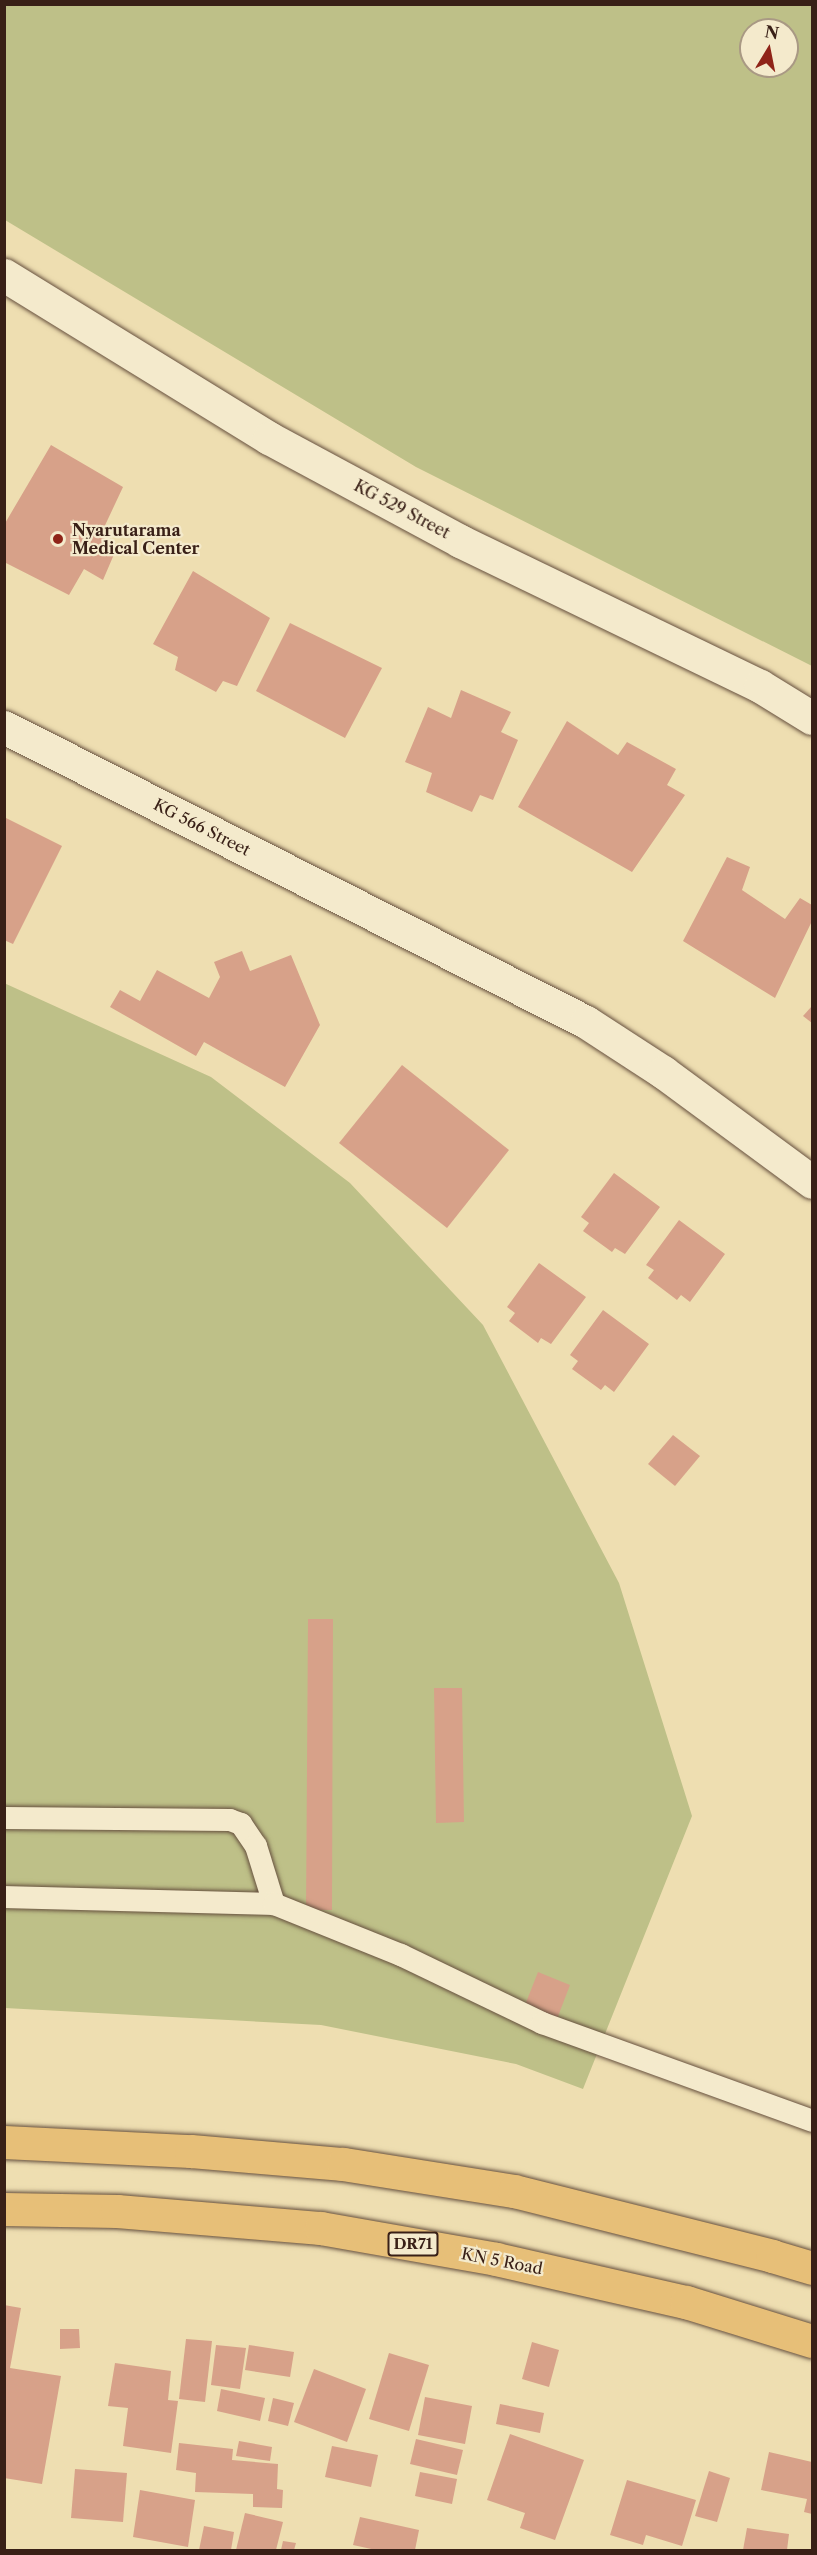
<!DOCTYPE html>
<html>
<head>
<meta charset="utf-8">
<style>
	body { margin:0 }
	#map { position:relative; width:817px; height:2555px; overflow:hidden; background:#eedeb1; font-family:"Libre Caslon Text",serif }
	div>[style] { position:absolute }
	.green>* { inset:0; background:#bec088 }
	.building>* { inset:0; background:#d7a189 }
	.roads { filter:drop-shadow(0 0 2px #66503e) drop-shadow(0 0 2px #66503e) }
	.lane>* { height:22px; margin:-11px; padding:0 11px; transform-origin:11px; border-radius:11px; background:#f4eacc }
	.street>* { height:33px; margin:-16.5px; padding:0 16.5px; transform-origin:16.5px; border-radius:16.5px; background:#f4eacc }
	.primary>* { height:33px; margin:-16.5px; padding:0 16.5px; transform-origin:16.5px; border-radius:16.5px; background:#e7bf78 }
	.dots>* { width:16px; height:16px; translate:-50% -50%; box-sizing:border-box; border:3px solid #f4eacc; border-radius:50% }
	span { translate:-50% -50%; white-space:nowrap; text-align:center; line-height:1.15; -webkit-text-stroke:4.5px #f4eacc; paint-order:stroke }
	.shield-label span { padding:2px 4px; background:#f4eacc; border:2px solid; border-radius:4px; -webkit-text-stroke-width:0 }
	.shield-label { font-size:15px; color:#392017; font-weight:700 }
	.street-label { font-size:16px; color:#392017 }
	.poi-label { font-size:16px; color:#392017; font-weight:700 }
	.left { translate:0 -50%; text-align:left }
	.frame { position:absolute; inset:0; border:6px solid #392017; pointer-events:none }
	.north { position:absolute; left:739px; top:18px; width:60px; height:60px; box-sizing:border-box; background:#f4eacc; border:2px solid #a99984; border-radius:50%; rotate:10deg; font-size:16px; font-weight:700; line-height:24px; text-align:center; color:#392017 }
	.north::after { content:''; display:block; margin:auto; width:21px; height:27px; background:#8f2418; clip-path:polygon(50% 0,100% 100%,50% 72%,0 100%) }
</style>
</head>
<body>
<div id="map">
	<div class="green">
		<div style="clip-path:polygon(evenodd,4px 5px,812px 5px,812px 666px,416px 467px,5px 220px,4px 5px,751px 30px,787px 30px,787px 66px,751px 66px,751px 30px)"></div>
		<div style="clip-path:polygon(4px 983px,211px 1077px,350px 1183px,483px 1325px,619px 1583px,692px 1816px,583px 2089px,516px 2064px,321px 2025px,5px 2008px)"></div>
	</div>
	<div class="building">
		<div style="clip-path:polygon(51px 445px,123px 487px,100px 536px,118px 545px,103px 580px,84px 569px,69px 595px,4px 562px,4px 525px)"></div>
		<div style="clip-path:polygon(193px 571px,270px 618px,237px 686px,223px 681px,216px 692px,175px 670px,178px 657px,153px 644px)"></div>
		<div style="clip-path:polygon(290px 623px,382px 668px,345px 738px,256px 691px)"></div>
		<div style="clip-path:polygon(461px 690px,511px 712px,501px 732px,518px 740px,493px 800px,480px 795px,472px 812px,426px 792px,432px 773px,405px 762px,428px 707px,451px 718px)"></div>
		<div style="clip-path:polygon(567px 721px,618px 755px,627px 742px,676px 769px,667px 785px,685px 795px,632px 872px,518px 807px)"></div>
		<div style="clip-path:polygon(4px 817px,62px 846px,13px 944px,4px 940px)"></div>
		<div style="clip-path:polygon(727px 857px,750px 867px,742px 890px,785px 919px,800px 898px,812px 905px,812px 921px,775px 998px,683px 941px)"></div>
		<div style="clip-path:polygon(242px 951px,250px 971px,291px 955px,320px 1025px,285px 1087px,204px 1042px,196px 1056px,110px 1007px,120px 990px,140px 1001px,157px 970px,209px 998px,220px 977px,214px 962px)"></div>
		<div style="clip-path:polygon(812px 1006px,812px 1023px,803px 1016px)"></div>
		<div style="clip-path:polygon(402px 1065px,509px 1150px,447px 1228px,339px 1143px)"></div>
		<div style="clip-path:polygon(614px 1173px,660px 1207px,625px 1254px,615px 1248px,612px 1252px,583px 1231px,589px 1223px,581px 1217px)"></div>
		<div style="clip-path:polygon(679px 1220px,725px 1254px,690px 1302px,681px 1295px,677px 1300px,648px 1278px,654px 1270px,646px 1265px)"></div>
		<div style="clip-path:polygon(539px 1263px,586px 1297px,551px 1344px,541px 1338px,538px 1343px,509px 1321px,515px 1313px,507px 1307px)"></div>
		<div style="clip-path:polygon(603px 1310px,649px 1344px,614px 1392px,605px 1385px,601px 1390px,572px 1369px,578px 1361px,570px 1355px)"></div>
		<div style="clip-path:polygon(673px 1435px,700px 1456px,675px 1486px,648px 1464px)"></div>
		<div style="clip-path:polygon(308px 1619px,333px 1619px,332px 1910px,306px 1910px)"></div>
		<div style="clip-path:polygon(434px 1688px,462px 1688px,464px 1822px,436px 1823px)"></div>
		<div style="clip-path:polygon(538px 1972px,570px 1985px,557px 2019px,525px 2005px)"></div>
		<div style="clip-path:polygon(4px 2305px,21px 2308px,10px 2368px,61px 2376px,42px 2484px,4px 2478px)"></div>
		<div style="clip-path:polygon(60px 2329px,79px 2329px,80px 2348px,60px 2349px)"></div>
		<div style="clip-path:polygon(186px 2339px,212px 2341px,205px 2402px,179px 2399px)"></div>
		<div style="clip-path:polygon(532px 2342px,559px 2350px,549px 2387px,522px 2379px)"></div>
		<div style="clip-path:polygon(216px 2345px,246px 2348px,240px 2389px,211px 2385px)"></div>
		<div style="clip-path:polygon(249px 2345px,294px 2352px,290px 2377px,245px 2370px)"></div>
		<div style="clip-path:polygon(389px 2353px,429px 2365px,409px 2431px,369px 2419px)"></div>
		<div style="clip-path:polygon(115px 2363px,171px 2371px,168px 2400px,178px 2401px,171px 2453px,123px 2446px,128px 2408px,108px 2406px)"></div>
		<div style="clip-path:polygon(314px 2369px,366px 2389px,347px 2442px,294px 2422px)"></div>
		<div style="clip-path:polygon(221px 2389px,265px 2398px,260px 2421px,217px 2411px)"></div>
		<div style="clip-path:polygon(425px 2397px,472px 2406px,465px 2444px,418px 2435px)"></div>
		<div style="clip-path:polygon(273px 2398px,294px 2403px,288px 2426px,268px 2421px)"></div>
		<div style="clip-path:polygon(500px 2404px,544px 2413px,540px 2433px,496px 2424px)"></div>
		<div style="clip-path:polygon(510px 2434px,584px 2460px,555px 2540px,520px 2528px,525px 2513px,487px 2500px)"></div>
		<div style="clip-path:polygon(416px 2439px,463px 2450px,457px 2475px,410px 2464px)"></div>
		<div style="clip-path:polygon(239px 2441px,272px 2447px,270px 2461px,236px 2456px)"></div>
		<div style="clip-path:polygon(179px 2443px,233px 2449px,232px 2460px,278px 2464px,277px 2489px,283px 2490px,282px 2508px,253px 2507px,253px 2494px,195px 2492px,196px 2473px,176px 2470px)"></div>
		<div style="clip-path:polygon(332px 2446px,378px 2455px,371px 2487px,325px 2477px)"></div>
		<div style="clip-path:polygon(769px 2452px,812px 2462px,812px 2514px,804px 2512px,807px 2499px,761px 2490px)"></div>
		<div style="clip-path:polygon(75px 2469px,127px 2473px,123px 2522px,71px 2518px)"></div>
		<div style="clip-path:polygon(709px 2471px,730px 2478px,717px 2522px,695px 2516px)"></div>
		<div style="clip-path:polygon(420px 2472px,457px 2479px,452px 2504px,415px 2496px)"></div>
		<div style="clip-path:polygon(627px 2480px,696px 2500px,682px 2546px,646px 2535px,643px 2545px,610px 2535px)"></div>
		<div style="clip-path:polygon(140px 2490px,195px 2500px,188px 2547px,133px 2537px)"></div>
		<div style="clip-path:polygon(245px 2513px,283px 2522px,276px 2550px,236px 2550px)"></div>
		<div style="clip-path:polygon(360px 2517px,419px 2530px,415px 2550px,376px 2550px,353px 2545px)"></div>
		<div style="clip-path:polygon(204px 2526px,234px 2532px,231px 2550px,199px 2550px)"></div>
		<div style="clip-path:polygon(747px 2528px,789px 2534px,787px 2550px,743px 2550px)"></div>
		<div style="clip-path:polygon(283px 2541px,296px 2543px,294px 2550px,281px 2550px)"></div>
	</div>
	<div class="roads">
		<div class="lane">
			<div style="left:4px;top:1818px;width:226px;rotate:0.5deg"></div>
			<div style="left:230px;top:1820px;width:12px;rotate:20deg"></div>
			<div style="left:241px;top:1824px;width:27px;rotate:56deg"></div>
			<div style="left:256px;top:1846px;width:61px;rotate:72.8deg"></div>
			<div style="left:4px;top:1897px;width:270px;rotate:1.5deg"></div>
			<div style="left:274px;top:1904px;width:137px;rotate:21.9deg"></div>
			<div style="left:401px;top:1955px;width:157px;rotate:25.7deg"></div>
			<div style="left:542px;top:2023px;width:287px;rotate:19.9deg"></div>
		</div>
		<div class="street">
			<div style="left:4px;top:275px;width:311px;rotate:31.6deg"></div>
			<div style="left:269px;top:438px;width:217px;rotate:28.3deg"></div>
			<div style="left:460px;top:541px;width:333px;rotate:25.8deg"></div>
			<div style="left:760px;top:686px;width:61px;rotate:31.6deg"></div>
			<div style="left:4px;top:727px;width:652px;rotate:26.88deg"></div>
			<div style="left:586px;top:1022px;width:92px;rotate:33deg"></div>
			<div style="left:663px;top:1072px;width:185px;rotate:36.4deg"></div>
		</div>
		<div class="primary">
			<div style="left:4px;top:2142px;width:187px;rotate:2.8deg"></div>
			<div style="left:191px;top:2151px;width:153px;rotate:4.9deg"></div>
			<div style="left:343px;top:2164px;width:173px;rotate:9deg"></div>
			<div style="left:514px;top:2191px;width:266px;rotate:14.1deg"></div>
			<div style="left:772px;top:2256px;width:42px;rotate:16.7deg"></div>
			<div style="left:4px;top:2209px;width:113px;rotate:1deg"></div>
			<div style="left:117px;top:2211px;width:205px;rotate:4.8deg"></div>
			<div style="left:321px;top:2228px;width:178px;rotate:10deg"></div>
			<div style="left:496px;top:2259px;width:195px;rotate:12.8deg"></div>
			<div style="left:686px;top:2302px;width:132px;rotate:17.2deg"></div>
		</div>
	</div>
	<div class="dots">
		<div style="left:58px;top:539px;background:#8f2418"></div>
	</div>
	<div class="shield-label">
		<span style="left:413px;top:2244px">DR71</span>
	</div>
	<div class="street-label">
		<span style="left:402px;top:509px;rotate:28deg">KG 529 Street</span>
		<span style="left:202px;top:827px;rotate:27deg">KG 566 Street</span>
		<span style="left:502px;top:2261px;rotate:11deg">KN 5 Road</span>
	</div>
	<div class="poi-label">
		<span class="left" style="left:72px;top:539px">Nyarutarama<br>Medical Center</span>
	</div>
	<div class="frame"></div>
	<div class="north">N</div>
</div>
</body>
</html>
